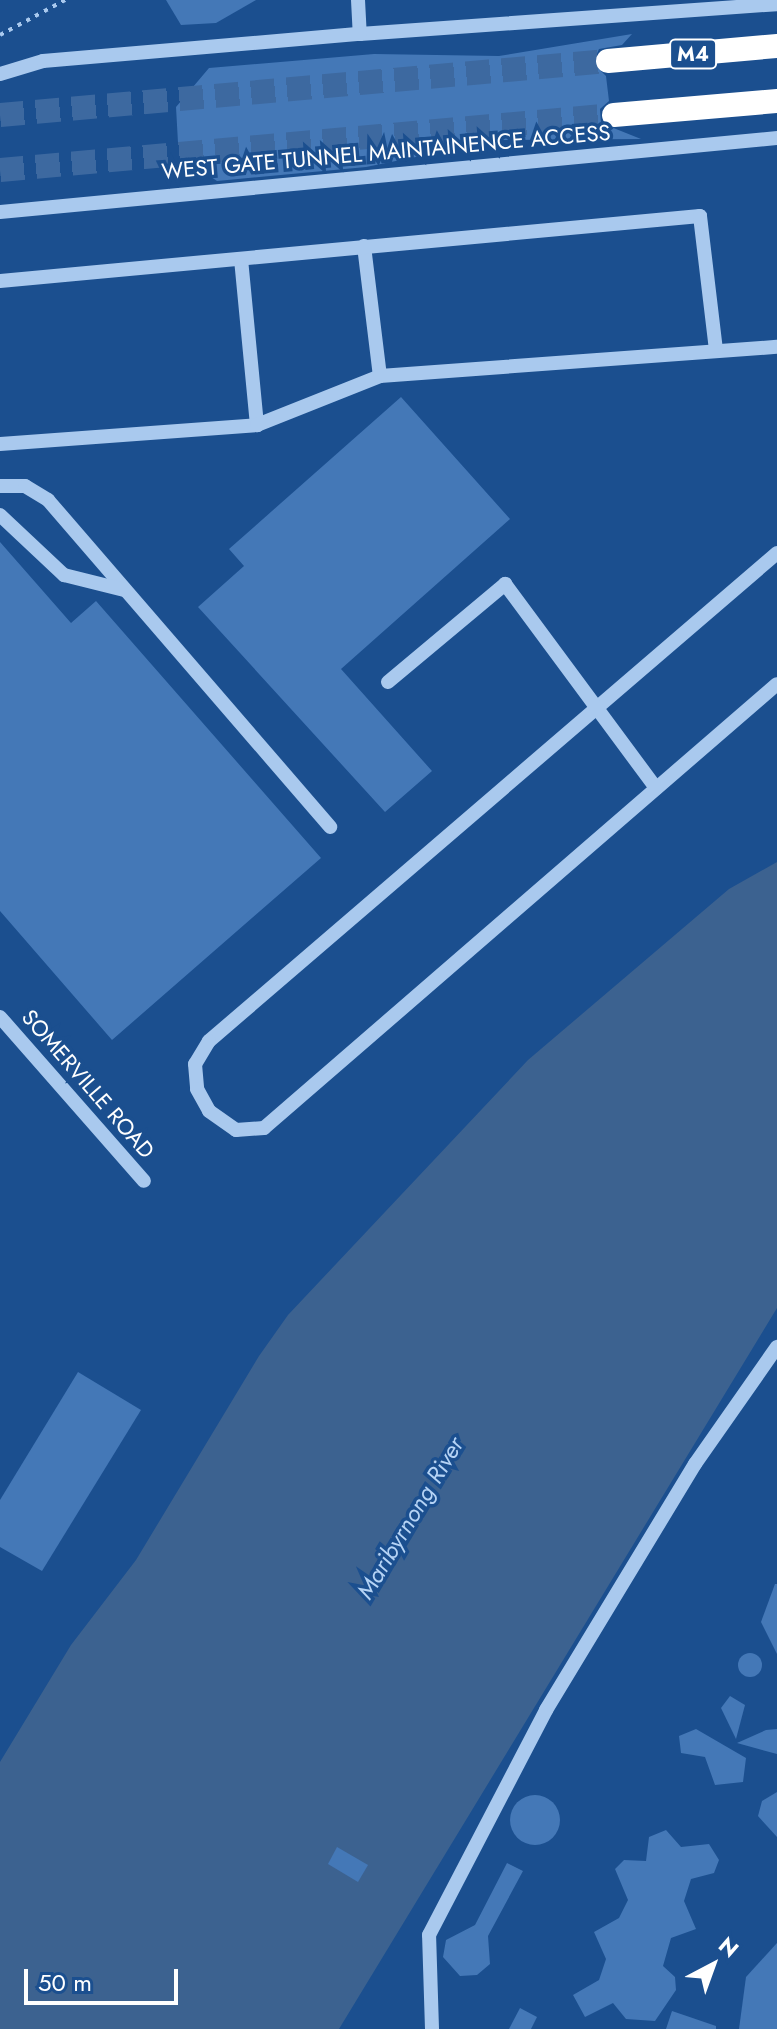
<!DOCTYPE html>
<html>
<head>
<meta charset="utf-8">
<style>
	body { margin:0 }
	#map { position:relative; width:777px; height:2029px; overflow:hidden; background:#1b4f8f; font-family:Jost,sans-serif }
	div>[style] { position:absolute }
	.water>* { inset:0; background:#3c6290 }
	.building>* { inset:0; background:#4478b7 }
	.round { border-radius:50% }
	.highway-tunnel>* { height:24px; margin-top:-12px; transform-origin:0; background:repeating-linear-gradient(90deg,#3d69a0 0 24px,transparent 0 36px) }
	.path>* { height:4px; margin-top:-2px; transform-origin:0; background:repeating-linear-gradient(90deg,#a9c9ee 0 4px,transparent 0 10px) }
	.minor>* { height:14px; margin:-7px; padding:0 7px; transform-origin:7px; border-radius:7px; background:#a9c9ee }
	.highway>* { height:24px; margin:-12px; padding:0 12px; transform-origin:12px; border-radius:12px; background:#fff }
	span { translate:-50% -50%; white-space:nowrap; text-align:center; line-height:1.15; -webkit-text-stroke:7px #1b4f8f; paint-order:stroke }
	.shield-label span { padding:2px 6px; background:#1b4f8f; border:2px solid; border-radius:6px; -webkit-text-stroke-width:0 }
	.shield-label { font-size:20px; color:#fff; font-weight:700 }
	.street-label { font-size:22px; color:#fff }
	.water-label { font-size:24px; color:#b5d3f5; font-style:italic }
	.north { position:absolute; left:673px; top:1925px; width:80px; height:80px; -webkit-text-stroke:6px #1b4f8f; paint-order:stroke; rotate:41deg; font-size:22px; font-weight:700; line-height:32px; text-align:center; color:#fff }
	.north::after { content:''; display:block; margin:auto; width:28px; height:36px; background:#fff; clip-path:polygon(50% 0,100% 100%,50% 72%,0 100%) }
	.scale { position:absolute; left:24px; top:1969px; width:154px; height:36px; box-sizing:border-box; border:4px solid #fff; border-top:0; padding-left:10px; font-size:24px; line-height:28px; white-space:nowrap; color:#fff; -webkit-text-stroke:6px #1b4f8f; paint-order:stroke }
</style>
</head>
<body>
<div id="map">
	<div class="water">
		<div style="clip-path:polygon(777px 862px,777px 1308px,339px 2029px,0 2029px,0 1762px,71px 1645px,136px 1560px,259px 1356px,288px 1315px,528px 1060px,729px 889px)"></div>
	</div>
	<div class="building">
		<div style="clip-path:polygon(166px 0,256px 0,216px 23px,181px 25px)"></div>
		<div style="clip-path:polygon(632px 34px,622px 45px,599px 49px,593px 63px,606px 76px,609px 101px,600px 109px,601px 123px,641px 139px,500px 140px,366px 167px,217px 181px,187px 161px,178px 143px,176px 107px,209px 68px,374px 54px,499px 56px)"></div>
		<div style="clip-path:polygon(401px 397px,510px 519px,341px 669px,432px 771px,385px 812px,198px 607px,244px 566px,229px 549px)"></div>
		<div style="clip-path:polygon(0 542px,71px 623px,96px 601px,321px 858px,112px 1040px,0 911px)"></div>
		<div style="clip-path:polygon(78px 1372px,141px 1410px,42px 1571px,0 1547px,0 1500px)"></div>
		<div style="clip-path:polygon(775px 1584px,777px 1584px,777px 1654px,761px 1622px)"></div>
		<div class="round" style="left:738px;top:1653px;width:24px;height:24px"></div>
		<div style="clip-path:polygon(730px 1696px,745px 1705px,736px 1739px,721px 1708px)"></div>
		<div style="clip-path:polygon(696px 1729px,746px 1758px,743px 1782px,715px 1785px,705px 1757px,681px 1753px,679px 1736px)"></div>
		<div style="clip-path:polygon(777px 1729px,777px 1754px,737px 1743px,766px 1730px)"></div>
		<div style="clip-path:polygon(777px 1792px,777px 1837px,758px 1816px,762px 1801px)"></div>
		<div class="round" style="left:510px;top:1795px;width:50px;height:50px"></div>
		<div style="clip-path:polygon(666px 1830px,681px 1847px,709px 1844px,719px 1860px,714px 1873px,691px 1879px,684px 1901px,696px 1929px,671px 1938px,663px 1966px,675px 1977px,676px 1990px,655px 2021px,626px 2019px,613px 2003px,585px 2017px,573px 1995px,599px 1980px,606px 1959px,594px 1932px,619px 1918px,628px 1900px,615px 1869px,624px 1860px,646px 1861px,649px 1837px)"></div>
		<div style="clip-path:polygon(337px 1847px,368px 1865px,358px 1882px,328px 1864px)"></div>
		<div style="clip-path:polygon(507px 1863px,523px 1871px,488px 1936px,490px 1964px,477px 1975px,460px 1976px,443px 1957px,446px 1940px,475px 1925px)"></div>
		<div style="clip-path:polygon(777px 1943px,777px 2029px,739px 2029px,746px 1977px)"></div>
		<div style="clip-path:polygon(520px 2008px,537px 2017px,531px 2029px,509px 2029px)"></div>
		<div style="clip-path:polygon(672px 2011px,716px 2026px,716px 2029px,666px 2029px)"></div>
	</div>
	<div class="highway-tunnel">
		<div style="left:0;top:115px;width:610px;rotate:-5.08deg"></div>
		<div style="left:0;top:170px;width:616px;rotate:-5.12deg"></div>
	</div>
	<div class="path">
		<div style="left:0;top:35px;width:74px;rotate:-28.3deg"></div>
	</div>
	<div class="minor">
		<div style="left:358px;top:0;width:34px;rotate:87deg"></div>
		<div style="left:360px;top:34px;width:418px;rotate:-4.1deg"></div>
		<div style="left:0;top:74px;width:45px;rotate:-16.8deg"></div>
		<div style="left:43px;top:61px;width:318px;rotate:-4.9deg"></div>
		<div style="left:0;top:212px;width:781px;rotate:-5.44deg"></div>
		<div style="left:364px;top:246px;width:131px;rotate:83deg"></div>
		<div style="left:241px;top:259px;width:167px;rotate:84.5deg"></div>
		<div style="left:0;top:281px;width:703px;rotate:-5.31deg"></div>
		<div style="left:700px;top:216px;width:136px;rotate:83.2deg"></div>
		<div style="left:0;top:444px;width:258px;rotate:-4.2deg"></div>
		<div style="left:257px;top:425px;width:132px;rotate:-21.7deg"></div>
		<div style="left:380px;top:376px;width:398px;rotate:-4.2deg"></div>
		<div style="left:0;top:486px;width:25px"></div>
		<div style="left:25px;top:486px;width:27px;rotate:31deg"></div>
		<div style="left:48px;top:500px;width:432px;rotate:49.2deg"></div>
		<div style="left:0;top:515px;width:88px;rotate:43.2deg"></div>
		<div style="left:64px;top:575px;width:62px;rotate:14deg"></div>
		<div style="left:777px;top:553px;width:749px;rotate:139.33deg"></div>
		<div style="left:209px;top:1041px;width:27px;rotate:121deg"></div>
		<div style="left:195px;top:1064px;width:25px;rotate:85deg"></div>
		<div style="left:197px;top:1089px;width:25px;rotate:61deg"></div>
		<div style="left:209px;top:1111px;width:33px;rotate:35deg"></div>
		<div style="left:236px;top:1130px;width:28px;rotate:-4deg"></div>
		<div style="left:264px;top:1128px;width:678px;rotate:-40.88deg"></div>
		<div style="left:388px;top:682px;width:153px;rotate:-39.9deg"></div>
		<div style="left:505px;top:584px;width:254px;rotate:53.5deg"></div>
		<div style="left:0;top:1017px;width:218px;rotate:48.7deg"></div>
		<div style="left:432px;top:2029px;width:94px;rotate:-91.8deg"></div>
		<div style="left:429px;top:1935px;width:254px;rotate:-62.5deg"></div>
		<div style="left:546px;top:1710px;width:288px;rotate:-58.8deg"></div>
		<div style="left:695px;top:1464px;width:143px;rotate:-55deg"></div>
	</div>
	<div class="highway">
		<div style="left:608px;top:61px;width:170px;rotate:-5.1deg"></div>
		<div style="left:614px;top:115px;width:164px;rotate:-4.9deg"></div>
	</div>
	<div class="shield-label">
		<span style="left:693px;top:54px">M4</span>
	</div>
	<div class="street-label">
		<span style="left:386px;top:152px;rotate:-5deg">WEST GATE TUNNEL MAINTAINENCE ACCESS</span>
		<span style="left:88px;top:1084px;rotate:49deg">SOMERVILLE ROAD</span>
	</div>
	<div class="water-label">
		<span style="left:410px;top:1518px;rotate:-59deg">Maribyrnong River</span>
	</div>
	<div class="north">N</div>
	<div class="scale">50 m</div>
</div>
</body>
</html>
